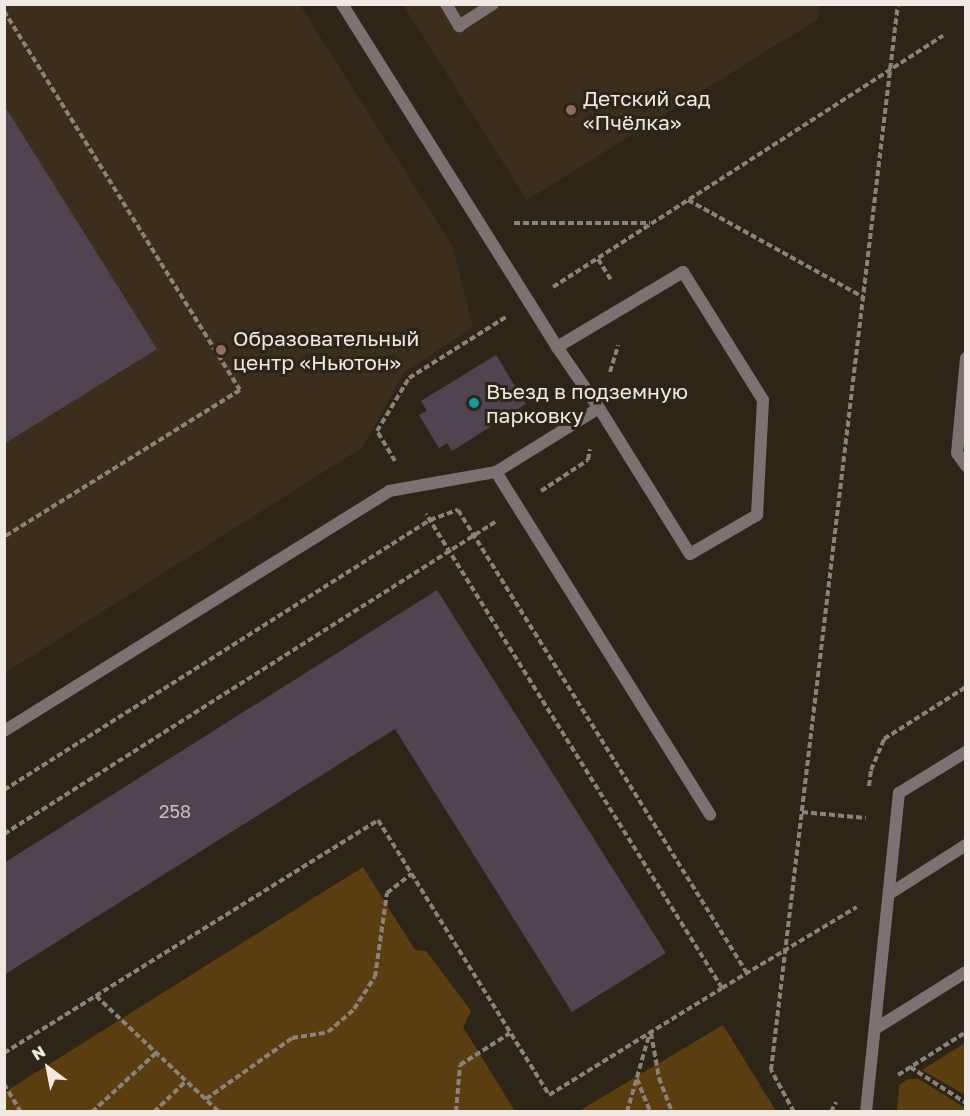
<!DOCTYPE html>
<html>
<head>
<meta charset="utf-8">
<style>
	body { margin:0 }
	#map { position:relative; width:970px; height:1116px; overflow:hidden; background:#2e2519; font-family:"Golos Text",sans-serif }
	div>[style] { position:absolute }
	.built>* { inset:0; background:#3b2e1d }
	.green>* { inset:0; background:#5a3e10 }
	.building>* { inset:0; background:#504450 }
	.path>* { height:4px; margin-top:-2px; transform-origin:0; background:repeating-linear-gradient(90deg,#8b8379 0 6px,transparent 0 9px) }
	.lane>* { height:12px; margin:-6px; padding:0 6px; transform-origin:6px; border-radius:6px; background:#7b7271 }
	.dots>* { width:16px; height:16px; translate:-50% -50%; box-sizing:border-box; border:3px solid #2e2519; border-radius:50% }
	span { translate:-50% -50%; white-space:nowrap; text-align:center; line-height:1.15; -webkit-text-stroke:6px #2e2519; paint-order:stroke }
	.number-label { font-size:18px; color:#c7c0bd }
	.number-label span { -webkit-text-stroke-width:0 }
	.poi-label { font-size:21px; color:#efe9e1 }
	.left { translate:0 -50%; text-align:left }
	.frame { position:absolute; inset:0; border:6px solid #efe9e1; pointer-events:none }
	.north { position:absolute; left:18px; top:1038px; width:60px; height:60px; -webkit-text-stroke:4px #2e2519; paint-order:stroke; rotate:328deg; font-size:16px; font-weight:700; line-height:24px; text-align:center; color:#efe9e1 }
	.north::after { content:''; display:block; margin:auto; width:21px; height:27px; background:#efe9e1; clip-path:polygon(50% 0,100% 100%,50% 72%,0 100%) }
</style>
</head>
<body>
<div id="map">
	<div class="built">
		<div style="clip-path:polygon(5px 5px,300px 5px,453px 247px,473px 327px,404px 373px,363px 447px,5px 673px)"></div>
		<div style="clip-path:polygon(403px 5px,819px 5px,818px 19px,527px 200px)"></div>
	</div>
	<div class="green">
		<div style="clip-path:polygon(363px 867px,415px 950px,426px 951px,471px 1011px,463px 1027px,515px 1111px,5px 1111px,5px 1092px)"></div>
		<div style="clip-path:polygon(723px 1025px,776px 1111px,579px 1111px)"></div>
		<div style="clip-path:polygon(965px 1043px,965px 1095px,922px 1070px)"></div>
		<div style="clip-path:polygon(908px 1079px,919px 1079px,965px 1108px,965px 1111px,897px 1111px,899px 1085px)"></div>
	</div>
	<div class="building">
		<div style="clip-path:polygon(4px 105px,157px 349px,4px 444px)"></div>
		<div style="clip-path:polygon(496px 355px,526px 404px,452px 451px,447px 443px,439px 448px,419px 415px,427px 411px,421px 401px)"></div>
		<div style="clip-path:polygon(437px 590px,666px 953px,572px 1012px,395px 729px,4px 975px,4px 863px)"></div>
	</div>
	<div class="path">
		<div style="left:4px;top:11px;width:446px;rotate:58.1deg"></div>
		<div style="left:240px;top:390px;width:278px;rotate:148.1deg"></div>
		<div style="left:688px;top:200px;width:200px;rotate:29deg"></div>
		<div style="left:514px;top:223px;width:136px"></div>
		<div style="left:598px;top:259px;width:25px;rotate:58deg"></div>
		<div style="left:553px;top:287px;width:464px;rotate:-32.8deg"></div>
		<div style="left:610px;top:372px;width:28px;rotate:-73deg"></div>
		<div style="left:395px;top:461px;width:35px;rotate:-121deg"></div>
		<div style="left:377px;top:431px;width:62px;rotate:-58.9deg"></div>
		<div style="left:409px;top:378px;width:115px;rotate:-32.2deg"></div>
		<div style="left:541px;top:491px;width:56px;rotate:-33.4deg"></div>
		<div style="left:588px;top:460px;width:11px;rotate:-80deg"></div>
		<div style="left:869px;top:786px;width:16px;rotate:-83deg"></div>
		<div style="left:871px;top:770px;width:34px;rotate:-67deg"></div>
		<div style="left:884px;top:739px;width:97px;rotate:-32.4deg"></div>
		<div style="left:4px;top:790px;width:504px;rotate:-32.37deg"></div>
		<div style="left:430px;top:520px;width:30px;rotate:-20deg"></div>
		<div style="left:458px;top:510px;width:546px;rotate:58.03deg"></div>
		<div style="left:802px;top:812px;width:64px;rotate:5.4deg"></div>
		<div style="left:4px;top:834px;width:582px;rotate:-32.43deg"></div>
		<div style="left:722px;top:988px;width:157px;rotate:-31deg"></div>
		<div style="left:96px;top:996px;width:169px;rotate:43.3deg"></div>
		<div style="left:651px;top:1033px;width:46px;rotate:79.9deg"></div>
		<div style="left:659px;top:1078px;width:36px;rotate:69deg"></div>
		<div style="left:4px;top:1053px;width:441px;rotate:-31.9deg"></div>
		<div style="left:378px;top:820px;width:324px;rotate:58.1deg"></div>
		<div style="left:549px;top:1095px;width:203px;rotate:-31.7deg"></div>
		<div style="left:722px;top:988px;width:559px;rotate:-121.98deg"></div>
		<div style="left:910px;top:1067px;width:67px;rotate:32.7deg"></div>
		<div style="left:898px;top:1075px;width:80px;rotate:-32.3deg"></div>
		<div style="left:637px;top:1079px;width:35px;rotate:68deg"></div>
		<div style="left:4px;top:1084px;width:33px;rotate:59deg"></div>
		<div style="left:206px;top:1099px;width:105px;rotate:-35.3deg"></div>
		<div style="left:292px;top:1038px;width:36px;rotate:-9deg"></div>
		<div style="left:328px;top:1032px;width:35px;rotate:-41deg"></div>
		<div style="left:354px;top:1009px;width:38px;rotate:-57deg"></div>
		<div style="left:375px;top:977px;width:85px;rotate:-81.9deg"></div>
		<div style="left:387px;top:893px;width:31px;rotate:-38deg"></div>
		<div style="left:92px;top:1112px;width:87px;rotate:-42.7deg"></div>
		<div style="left:154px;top:1112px;width:43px;rotate:-44.1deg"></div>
		<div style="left:456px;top:1112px;width:47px;rotate:-85.1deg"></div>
		<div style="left:460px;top:1065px;width:59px;rotate:-32.6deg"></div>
		<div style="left:627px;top:1112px;width:83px;rotate:-74deg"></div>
		<div style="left:794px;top:1112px;width:48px;rotate:-118.7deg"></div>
		<div style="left:771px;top:1070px;width:1074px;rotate:-83.21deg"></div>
		<div style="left:831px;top:1112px;width:11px;rotate:-63deg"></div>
	</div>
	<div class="lane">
		<div style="left:342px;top:4px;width:352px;rotate:57.9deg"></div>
		<div style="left:529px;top:302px;width:53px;rotate:58.1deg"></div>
		<div style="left:557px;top:347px;width:74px;rotate:55.5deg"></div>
		<div style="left:599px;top:408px;width:172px;rotate:58.1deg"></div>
		<div style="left:690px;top:554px;width:78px;rotate:-30.2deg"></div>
		<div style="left:757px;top:515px;width:115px;rotate:-87deg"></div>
		<div style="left:763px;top:400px;width:151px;rotate:-122deg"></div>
		<div style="left:683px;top:272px;width:147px;rotate:149.2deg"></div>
		<div style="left:446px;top:4px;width:26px;rotate:59deg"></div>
		<div style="left:459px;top:26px;width:40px;rotate:-32.9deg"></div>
		<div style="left:966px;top:358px;width:95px;rotate:95.4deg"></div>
		<div style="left:957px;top:453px;width:16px;rotate:55deg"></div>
		<div style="left:496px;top:472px;width:121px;rotate:-31.9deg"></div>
		<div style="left:4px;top:731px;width:454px;rotate:-31.9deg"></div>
		<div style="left:389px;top:491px;width:109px;rotate:-10.1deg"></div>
		<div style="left:496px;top:472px;width:404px;rotate:58deg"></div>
		<div style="left:889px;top:894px;width:91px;rotate:-32.5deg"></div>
		<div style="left:875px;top:1029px;width:107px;rotate:-32.1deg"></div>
		<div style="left:866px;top:1112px;width:321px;rotate:-84.1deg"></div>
		<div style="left:899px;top:793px;width:79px;rotate:-31.5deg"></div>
	</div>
	<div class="dots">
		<div style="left:571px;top:110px;background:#8d6e63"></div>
		<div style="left:221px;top:350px;background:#8d6e63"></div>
		<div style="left:474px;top:403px;background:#0f9aa8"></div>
	</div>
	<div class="number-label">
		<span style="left:175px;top:811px">258</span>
	</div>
	<div class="poi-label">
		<span class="left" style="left:583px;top:110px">Детский сад<br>«Пчёлка»</span>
		<span class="left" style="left:233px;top:350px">Образовательный<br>центр «Ньютон»</span>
		<span class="left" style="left:486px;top:403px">Въезд в подземную<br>парковку</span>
	</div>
	<div class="frame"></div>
	<div class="north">N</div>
</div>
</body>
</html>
